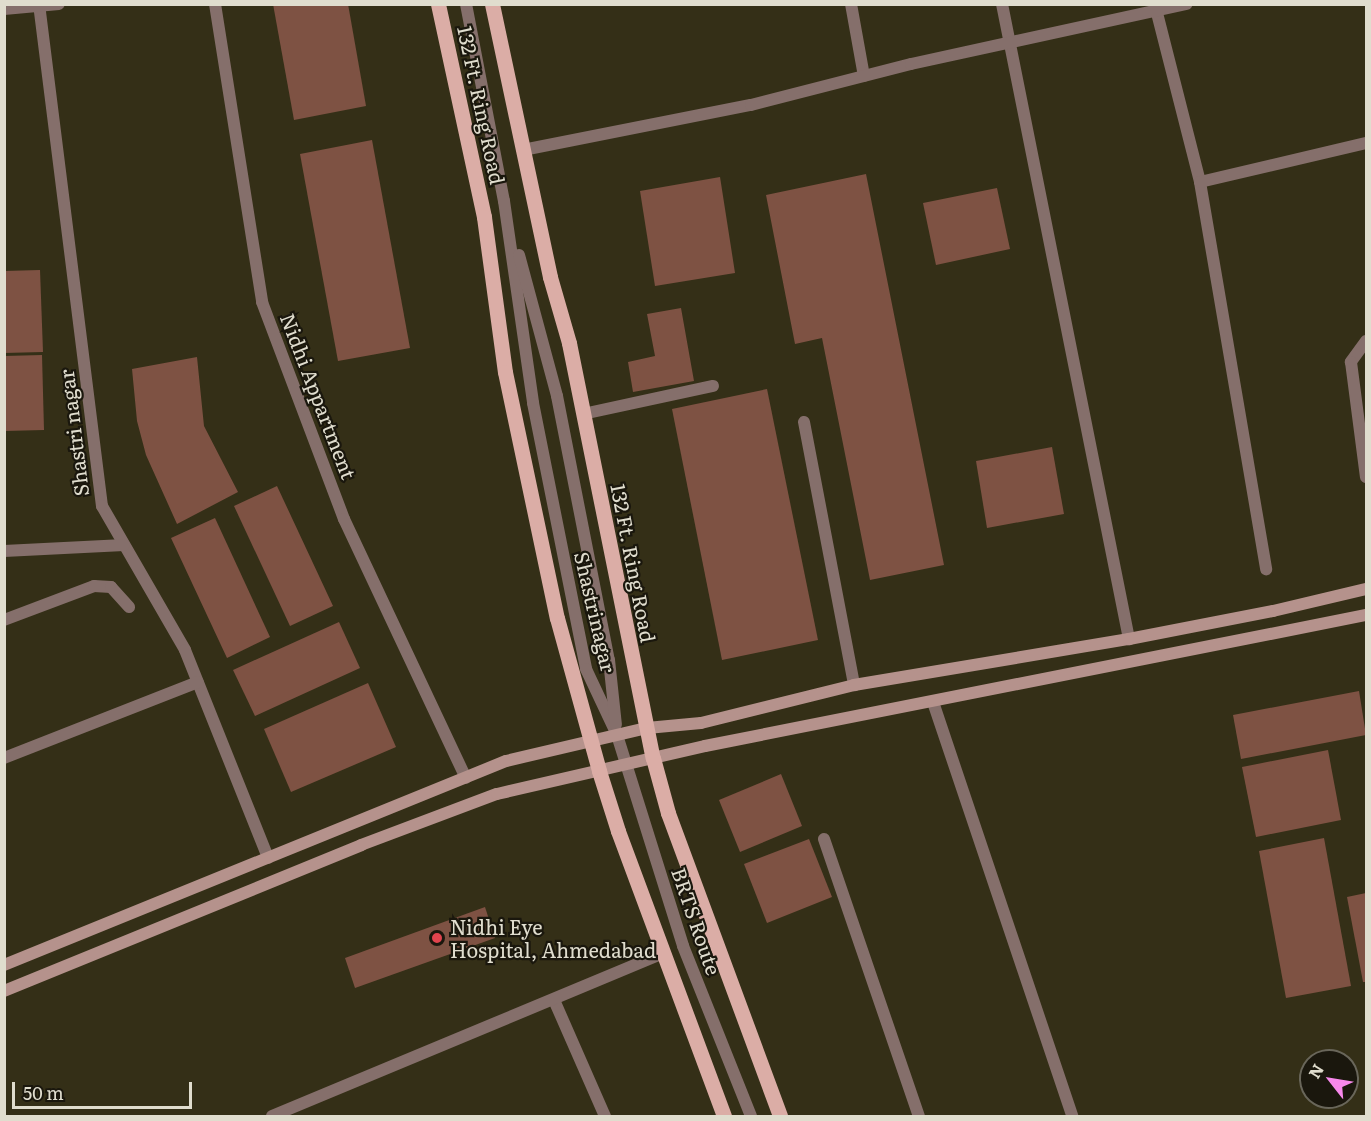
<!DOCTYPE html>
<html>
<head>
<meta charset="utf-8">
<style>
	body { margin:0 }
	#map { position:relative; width:1371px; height:1121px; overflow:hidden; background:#342f17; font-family:Literata,serif }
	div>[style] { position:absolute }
	.building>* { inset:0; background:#7e5243 }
	.lane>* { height:12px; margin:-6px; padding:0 6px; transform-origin:6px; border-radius:6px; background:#856f6b }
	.street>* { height:12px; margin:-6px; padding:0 6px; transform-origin:6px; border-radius:6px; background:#856f6b }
	.secondary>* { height:12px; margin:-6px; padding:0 6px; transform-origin:6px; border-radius:6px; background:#b5928c }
	.primary>* { height:15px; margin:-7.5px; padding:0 7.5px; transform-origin:7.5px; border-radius:7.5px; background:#dbada6 }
	.dots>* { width:16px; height:16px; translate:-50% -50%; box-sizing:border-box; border:3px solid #1a170d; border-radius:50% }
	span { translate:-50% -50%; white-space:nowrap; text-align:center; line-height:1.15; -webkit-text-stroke:4.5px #1a170d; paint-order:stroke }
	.street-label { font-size:20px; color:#e0ddce }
	.poi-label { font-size:20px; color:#e0ddce }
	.left { translate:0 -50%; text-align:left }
	.frame { position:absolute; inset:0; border:6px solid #e0ddce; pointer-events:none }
	.north { position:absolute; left:1299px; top:1049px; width:60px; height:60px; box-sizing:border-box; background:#1a170d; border:2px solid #69665a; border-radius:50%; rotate:301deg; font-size:16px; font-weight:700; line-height:24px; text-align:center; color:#e0ddce }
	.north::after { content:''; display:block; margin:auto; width:21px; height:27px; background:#f788eb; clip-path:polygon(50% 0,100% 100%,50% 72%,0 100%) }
	.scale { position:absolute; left:12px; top:1082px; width:180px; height:27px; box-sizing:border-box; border:3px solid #e0ddce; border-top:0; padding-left:8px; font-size:18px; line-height:21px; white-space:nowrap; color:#e0ddce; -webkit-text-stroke:4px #1a170d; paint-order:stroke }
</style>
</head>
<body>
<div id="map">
	<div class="building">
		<div style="clip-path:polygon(273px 4px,348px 4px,366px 106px,294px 120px)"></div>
		<div style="clip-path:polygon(372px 140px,410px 348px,338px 361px,300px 154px)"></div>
		<div style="clip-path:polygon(866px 174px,944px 565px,870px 580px,822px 338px,795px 344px,766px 195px)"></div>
		<div style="clip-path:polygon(720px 177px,735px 273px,655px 286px,640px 191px)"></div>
		<div style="clip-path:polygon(997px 188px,1010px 249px,936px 265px,923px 203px)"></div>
		<div style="clip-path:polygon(40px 270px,43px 352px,4px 353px,4px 271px)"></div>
		<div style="clip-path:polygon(681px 308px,694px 381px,633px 392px,628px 362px,655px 356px,647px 314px)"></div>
		<div style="clip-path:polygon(42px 355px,44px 430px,4px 431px,4px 356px)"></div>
		<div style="clip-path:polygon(197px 357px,204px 426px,238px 492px,177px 524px,146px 455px,137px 421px,132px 369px)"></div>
		<div style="clip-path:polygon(767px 389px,818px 640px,722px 660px,672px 409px)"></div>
		<div style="clip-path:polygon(1052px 447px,1064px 514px,987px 528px,976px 461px)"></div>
		<div style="clip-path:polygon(277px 486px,333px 606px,290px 626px,234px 506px)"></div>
		<div style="clip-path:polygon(215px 518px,270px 637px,227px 658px,171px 538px)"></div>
		<div style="clip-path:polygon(339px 622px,360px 668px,255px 716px,233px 670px)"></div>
		<div style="clip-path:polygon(368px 683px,396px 747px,291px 792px,264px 729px)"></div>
		<div style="clip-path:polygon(1359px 691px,1366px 735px,1241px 759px,1233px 715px)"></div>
		<div style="clip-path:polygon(1328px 750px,1341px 820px,1256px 837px,1242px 767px)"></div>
		<div style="clip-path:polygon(781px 774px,802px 826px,740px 852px,719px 800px)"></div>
		<div style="clip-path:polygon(1324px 838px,1351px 986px,1286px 998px,1259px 851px)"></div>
		<div style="clip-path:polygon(809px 839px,832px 897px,767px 923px,744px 864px)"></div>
		<div style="clip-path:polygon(1366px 893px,1366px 982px,1363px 982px,1347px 897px)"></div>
		<div style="clip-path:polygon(485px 907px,495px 938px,355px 988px,345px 958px)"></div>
	</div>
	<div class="lane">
		<div style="left:466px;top:4px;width:201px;rotate:79.1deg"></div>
		<div style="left:504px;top:201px;width:204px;rotate:81.8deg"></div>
		<div style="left:533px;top:403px;width:271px;rotate:78.7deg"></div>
		<div style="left:586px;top:669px;width:73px;rotate:64.8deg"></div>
		<div style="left:617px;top:735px;width:221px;rotate:72.6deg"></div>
		<div style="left:683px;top:946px;width:183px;rotate:68.2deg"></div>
		<div style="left:519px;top:255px;width:146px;rotate:74.9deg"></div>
		<div style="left:557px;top:396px;width:269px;rotate:78.9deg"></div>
		<div style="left:609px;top:660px;width:65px;rotate:83.9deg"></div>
		<div style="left:583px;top:414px;width:133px;rotate:-12.2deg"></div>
		<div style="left:804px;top:422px;width:268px;rotate:79.2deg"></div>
	</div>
	<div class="street">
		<div style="left:39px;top:4px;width:506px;rotate:82.85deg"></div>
		<div style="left:102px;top:506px;width:166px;rotate:60deg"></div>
		<div style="left:185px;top:650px;width:224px;rotate:68.2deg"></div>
		<div style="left:215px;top:4px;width:302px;rotate:81deg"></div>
		<div style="left:262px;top:302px;width:232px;rotate:69.3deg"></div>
		<div style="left:344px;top:519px;width:286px;rotate:64.8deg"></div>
		<div style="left:851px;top:4px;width:73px;rotate:79.8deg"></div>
		<div style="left:1002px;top:4px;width:648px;rotate:78.69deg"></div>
		<div style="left:4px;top:9px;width:55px;rotate:-5.2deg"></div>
		<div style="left:1157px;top:13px;width:174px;rotate:75.7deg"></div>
		<div style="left:1200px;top:182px;width:393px;rotate:80.3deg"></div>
		<div style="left:523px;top:150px;width:232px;rotate:-11.2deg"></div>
		<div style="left:751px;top:105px;width:165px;rotate:-14.4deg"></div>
		<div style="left:911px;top:64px;width:282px;rotate:-12.3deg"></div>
		<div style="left:1200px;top:182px;width:171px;rotate:-13.2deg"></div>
		<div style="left:1366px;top:341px;width:26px;rotate:126deg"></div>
		<div style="left:1351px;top:362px;width:116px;rotate:82.6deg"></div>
		<div style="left:4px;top:551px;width:120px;rotate:-2.9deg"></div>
		<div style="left:4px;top:620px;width:96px;rotate:-20.7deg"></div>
		<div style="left:94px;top:586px;width:17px;rotate:3deg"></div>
		<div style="left:111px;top:587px;width:27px;rotate:48deg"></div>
		<div style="left:933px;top:702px;width:437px;rotate:71.4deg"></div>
		<div style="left:4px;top:758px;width:208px;rotate:-21.4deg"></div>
		<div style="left:824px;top:839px;width:293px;rotate:71.1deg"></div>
		<div style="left:554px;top:1000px;width:127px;rotate:66.3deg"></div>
		<div style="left:272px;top:1116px;width:422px;rotate:-22.6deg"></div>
	</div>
	<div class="secondary">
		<div style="left:4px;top:965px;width:542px;rotate:-22.12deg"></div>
		<div style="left:506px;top:761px;width:145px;rotate:-13.2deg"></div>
		<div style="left:647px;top:728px;width:54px;rotate:-5.3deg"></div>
		<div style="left:701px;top:723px;width:158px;rotate:-13.9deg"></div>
		<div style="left:854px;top:685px;width:279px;rotate:-9.5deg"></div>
		<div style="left:1129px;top:639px;width:147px;rotate:-11deg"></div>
		<div style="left:1273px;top:611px;width:96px;rotate:-13.3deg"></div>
		<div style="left:4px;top:991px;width:386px;rotate:-22.2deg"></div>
		<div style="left:361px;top:845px;width:145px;rotate:-20.6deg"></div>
		<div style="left:497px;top:794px;width:213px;rotate:-13deg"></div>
		<div style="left:705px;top:746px;width:674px;rotate:-11.21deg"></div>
	</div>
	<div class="primary">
		<div style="left:438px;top:4px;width:218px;rotate:77.8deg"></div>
		<div style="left:484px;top:217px;width:156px;rotate:82.3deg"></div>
		<div style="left:505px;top:372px;width:251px;rotate:78.1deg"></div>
		<div style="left:557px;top:618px;width:159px;rotate:74.6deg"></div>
		<div style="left:599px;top:771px;width:63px;rotate:72.4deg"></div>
		<div style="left:618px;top:831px;width:304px;rotate:69.6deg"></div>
		<div style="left:492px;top:4px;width:279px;rotate:78deg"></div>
		<div style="left:550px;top:277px;width:69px;rotate:73.9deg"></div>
		<div style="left:569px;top:343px;width:423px;rotate:78.6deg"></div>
		<div style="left:653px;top:758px;width:57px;rotate:74.7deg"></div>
		<div style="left:668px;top:813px;width:323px;rotate:69.7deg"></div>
	</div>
	<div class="dots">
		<div style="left:437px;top:938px;background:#e0444e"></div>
	</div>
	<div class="street-label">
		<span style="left:482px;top:105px;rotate:78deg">132 Ft. Ring Road</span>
		<span style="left:319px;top:396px;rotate:69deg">Nidhi Appartment</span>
		<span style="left:73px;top:433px;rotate:-97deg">Shastri nagar</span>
		<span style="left:634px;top:563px;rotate:79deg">132 Ft. Ring Road</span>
		<span style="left:596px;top:612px;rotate:77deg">Shastrinagar</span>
		<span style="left:697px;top:921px;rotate:71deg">BRTS Route</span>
	</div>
	<div class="poi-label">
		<span class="left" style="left:450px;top:938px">Nidhi Eye<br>Hospital, Ahmedabad</span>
	</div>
	<div class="frame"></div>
	<div class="north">N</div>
	<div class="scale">50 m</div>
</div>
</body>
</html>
